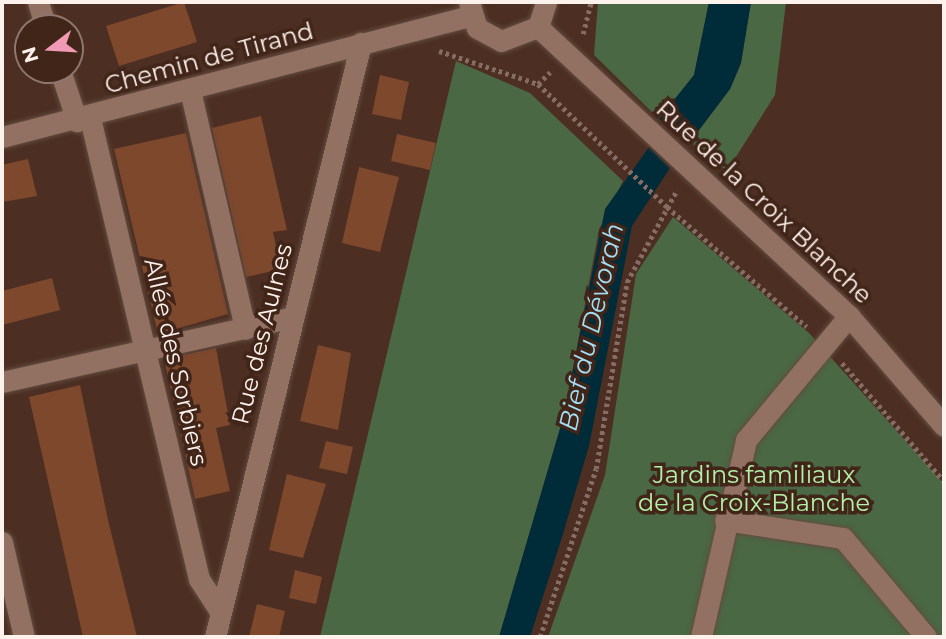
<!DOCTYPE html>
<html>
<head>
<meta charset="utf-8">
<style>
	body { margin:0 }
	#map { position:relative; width:946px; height:639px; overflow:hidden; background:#4c2f22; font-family:Montserrat,sans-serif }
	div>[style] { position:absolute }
	.green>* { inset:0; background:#4a6844 }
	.water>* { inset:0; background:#002b39 }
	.building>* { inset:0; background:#7e482d }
	.path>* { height:4.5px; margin-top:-2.25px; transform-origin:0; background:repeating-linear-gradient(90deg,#856d63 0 3.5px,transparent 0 7px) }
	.roads { filter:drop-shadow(0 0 2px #624c40) drop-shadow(0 0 2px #624c40) }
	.minor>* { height:21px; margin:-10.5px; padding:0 10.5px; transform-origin:10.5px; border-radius:10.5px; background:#927162 }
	span { translate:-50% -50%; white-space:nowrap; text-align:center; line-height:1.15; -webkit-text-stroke:7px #412518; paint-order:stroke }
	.street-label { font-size:24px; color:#fef2ed }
	.park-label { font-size:24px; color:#b4f0a7 }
	.water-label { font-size:26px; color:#a2def5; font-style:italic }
	.frame { position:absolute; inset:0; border:4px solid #fef2ed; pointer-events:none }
	.north { position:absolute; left:14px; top:14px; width:70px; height:70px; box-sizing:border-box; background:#412518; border:2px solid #8d776d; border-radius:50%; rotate:253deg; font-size:19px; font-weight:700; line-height:28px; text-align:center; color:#fef2ed }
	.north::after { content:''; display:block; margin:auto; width:24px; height:32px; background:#f09ab5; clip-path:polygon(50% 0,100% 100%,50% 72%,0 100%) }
</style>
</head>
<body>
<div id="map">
	<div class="green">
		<div style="clip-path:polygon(598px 2px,709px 2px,694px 75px,659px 119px,594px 55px)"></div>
		<div style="clip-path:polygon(751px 2px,786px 2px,775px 95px,727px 171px,690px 142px,730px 89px,741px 63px)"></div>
		<div style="clip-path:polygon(456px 61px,530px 93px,623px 181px,599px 230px,564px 415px,499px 637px,320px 637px)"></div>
		<div style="clip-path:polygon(673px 217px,809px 333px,944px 484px,944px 637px,548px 637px,605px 475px,636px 274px)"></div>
	</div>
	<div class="water">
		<div style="clip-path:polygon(709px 2px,751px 2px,741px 63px,730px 89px,690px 142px,659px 119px,694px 75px)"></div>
		<div style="clip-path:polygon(649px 147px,670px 168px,632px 226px,589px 446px,562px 537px,530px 637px,499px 637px,564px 415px,605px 209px)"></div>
	</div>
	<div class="building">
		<div style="clip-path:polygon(184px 2px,197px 42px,119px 66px,106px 26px)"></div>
		<div style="clip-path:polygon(380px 75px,409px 82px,401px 120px,372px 114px)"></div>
		<div style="clip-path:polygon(261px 116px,287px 230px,273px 232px,281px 269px,246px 277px,212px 128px)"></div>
		<div style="clip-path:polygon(186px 133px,228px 314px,158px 334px,114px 149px)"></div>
		<div style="clip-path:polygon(397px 134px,436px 143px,430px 170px,391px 161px)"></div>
		<div style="clip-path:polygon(28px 159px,37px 196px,2px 202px,2px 165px)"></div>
		<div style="clip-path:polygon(359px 167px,399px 177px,380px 252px,342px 243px)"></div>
		<div style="clip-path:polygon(52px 278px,60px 310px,2px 325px,2px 291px)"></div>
		<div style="clip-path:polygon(318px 345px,351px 353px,338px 430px,300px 421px)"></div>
		<div style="clip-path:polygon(216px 348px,230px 425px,216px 428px,230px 491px,195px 499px,164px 359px)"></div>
		<div style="clip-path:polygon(80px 385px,108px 520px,137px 637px,83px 637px,48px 481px,29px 397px)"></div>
		<div style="clip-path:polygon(326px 441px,353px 447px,347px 474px,319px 468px)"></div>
		<div style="clip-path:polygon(287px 474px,326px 484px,303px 558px,269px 550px)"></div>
		<div style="clip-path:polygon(295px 570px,322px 577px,316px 604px,289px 598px)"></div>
		<div style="clip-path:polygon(257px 604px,285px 611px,279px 637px,249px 637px)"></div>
	</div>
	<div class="path">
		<div style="left:583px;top:34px;width:33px;rotate:-76deg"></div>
		<div style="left:439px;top:51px;width:104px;rotate:18.4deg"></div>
		<div style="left:538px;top:84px;width:178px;rotate:43.6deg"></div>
		<div style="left:667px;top:207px;width:184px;rotate:40.6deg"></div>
		<div style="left:538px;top:84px;width:17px;rotate:-45deg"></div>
		<div style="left:842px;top:363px;width:156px;rotate:49.2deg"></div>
		<div style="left:540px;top:637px;width:177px;rotate:-71.6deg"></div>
		<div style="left:596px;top:469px;width:190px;rotate:-80.6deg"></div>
		<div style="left:627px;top:282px;width:105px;rotate:-61.5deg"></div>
	</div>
	<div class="roads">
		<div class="minor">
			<div style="left:38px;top:2px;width:27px;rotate:73deg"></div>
			<div style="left:469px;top:2px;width:27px;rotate:73deg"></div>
			<div style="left:477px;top:28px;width:27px;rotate:28deg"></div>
			<div style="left:501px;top:41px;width:40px;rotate:-21deg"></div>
			<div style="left:538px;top:27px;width:26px;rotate:-72deg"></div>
			<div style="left:538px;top:27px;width:425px;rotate:42.9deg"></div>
			<div style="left:849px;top:316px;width:145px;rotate:49.2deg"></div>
			<div style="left:60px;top:70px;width:54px;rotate:71.6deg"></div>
			<div style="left:190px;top:90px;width:245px;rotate:77deg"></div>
			<div style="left:90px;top:118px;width:474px;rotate:76.7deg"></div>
			<div style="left:199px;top:579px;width:40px;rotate:57.1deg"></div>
			<div style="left:2px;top:137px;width:483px;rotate:-14.5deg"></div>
			<div style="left:2px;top:382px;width:298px;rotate:-12.6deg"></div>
			<div style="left:725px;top:520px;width:119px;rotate:8.7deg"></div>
			<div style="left:843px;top:538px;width:129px;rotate:50deg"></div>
			<div style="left:2px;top:542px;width:98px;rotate:77deg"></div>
			<div style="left:215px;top:637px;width:612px;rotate:-76.19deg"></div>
			<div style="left:701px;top:637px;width:202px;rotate:-77.1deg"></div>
			<div style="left:746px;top:440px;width:161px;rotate:-50.3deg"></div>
		</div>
	</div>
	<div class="street-label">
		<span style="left:209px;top:58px;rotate:-15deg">Chemin de Tirand</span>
		<span style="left:764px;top:202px;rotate:43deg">Rue de la Croix Blanche</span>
		<span style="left:262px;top:334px;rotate:-76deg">Rue des Aulnes</span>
		<span style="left:176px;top:362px;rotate:77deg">Allée des Sorbiers</span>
	</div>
	<div class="park-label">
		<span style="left:754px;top:489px">Jardins familiaux<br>de la Croix-Blanche</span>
	</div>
	<div class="water-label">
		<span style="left:592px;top:327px;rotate:-77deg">Bief du Dévorah</span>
	</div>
	<div class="frame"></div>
	<div class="north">N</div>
</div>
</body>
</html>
